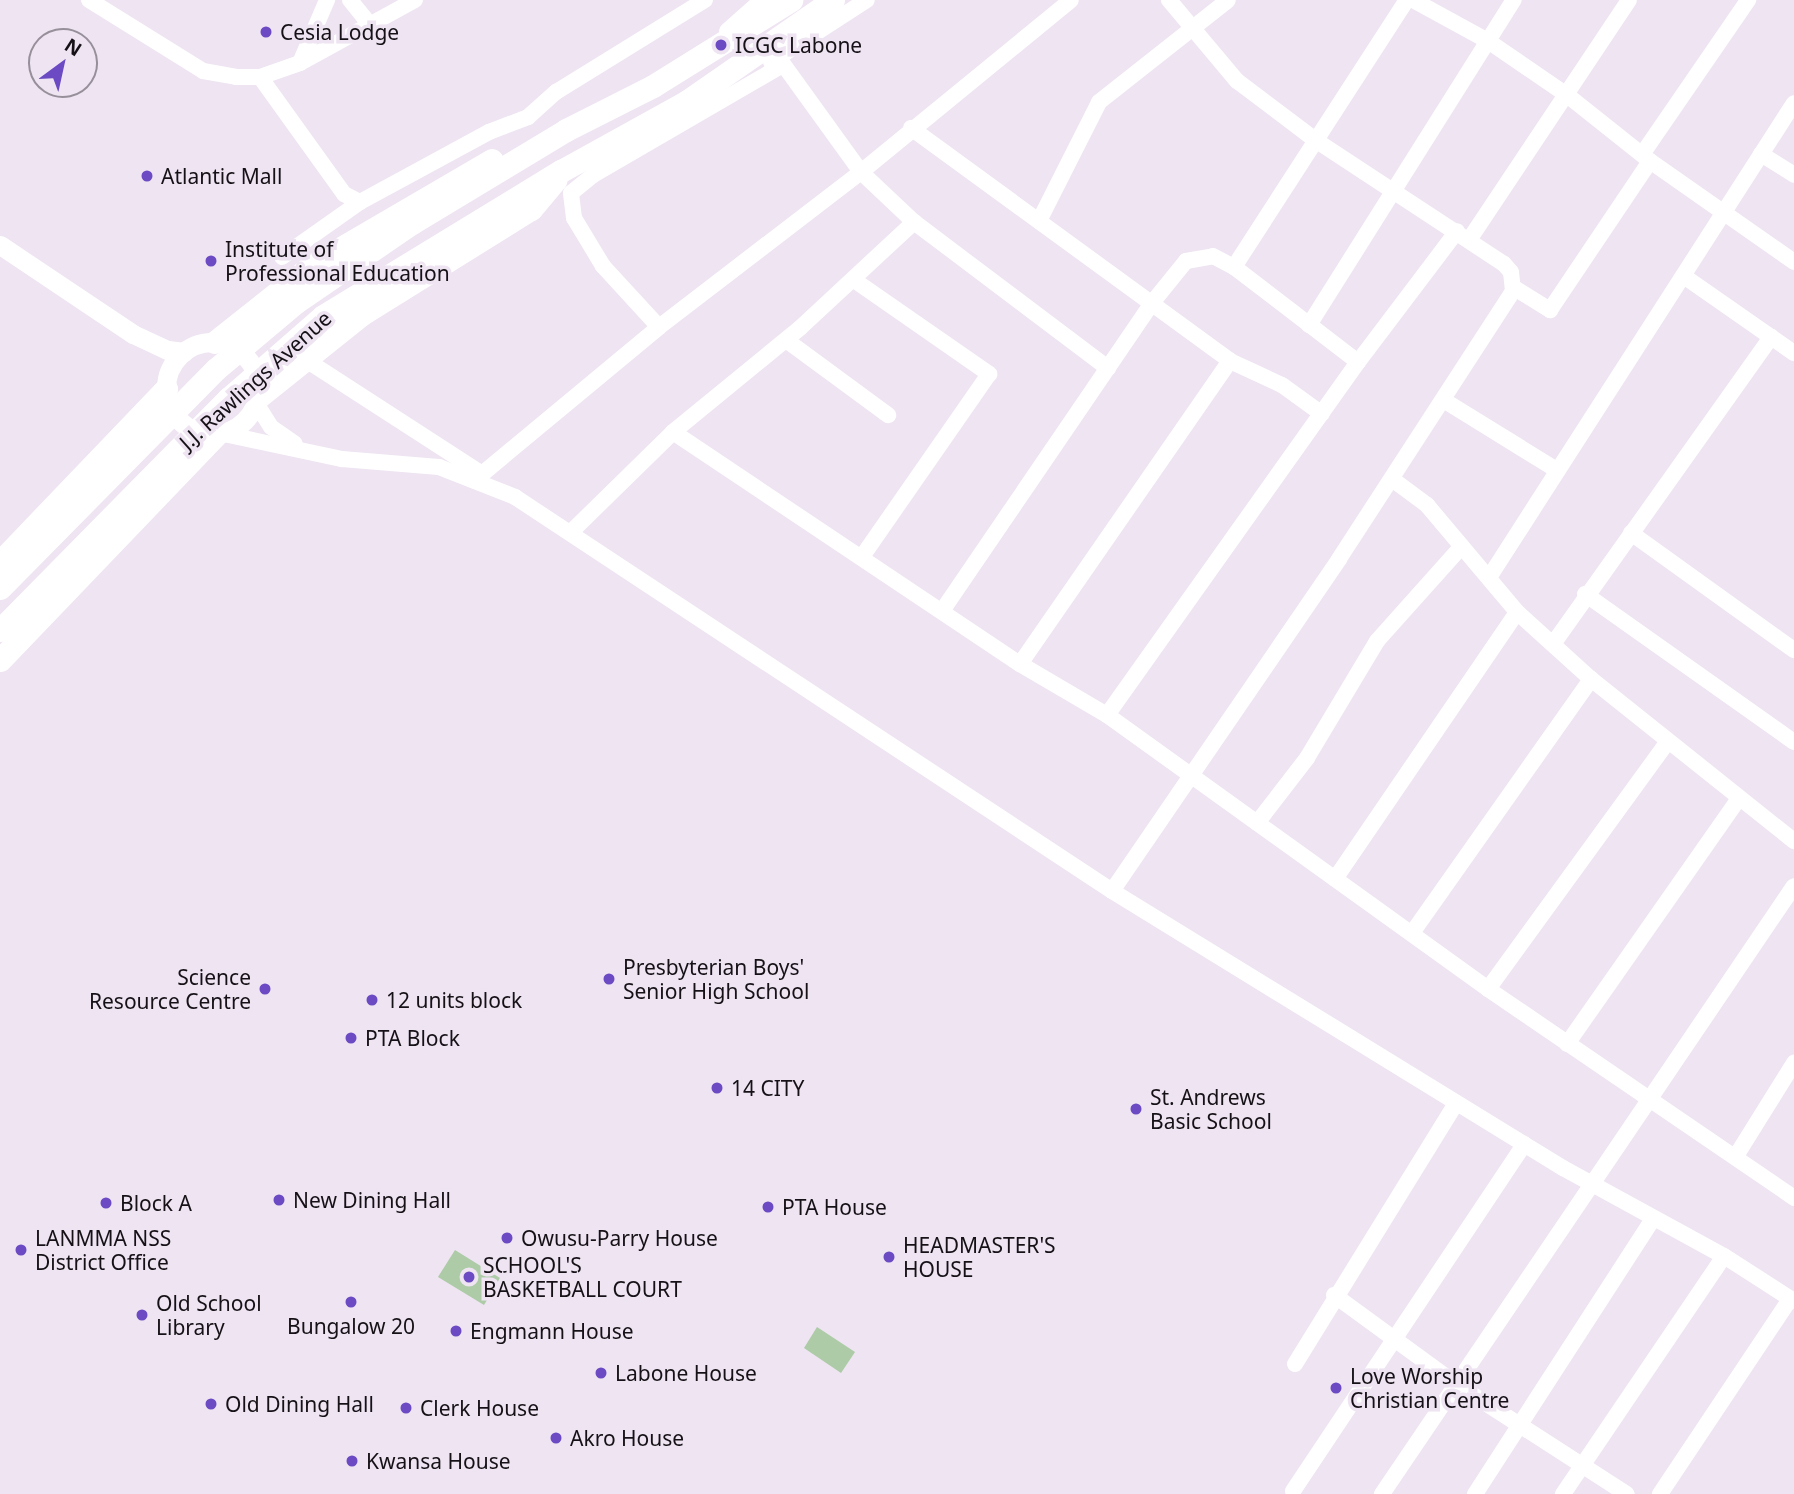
<!DOCTYPE html>
<html>
<head>
<meta charset="utf-8">
<style>
	body { margin:0 }
	#map { position:relative; width:1794px; height:1494px; overflow:hidden; background:#eee4f2; font-family:"Noto Sans",sans-serif }
	div>[style] { position:absolute }
	.green>* { inset:0; background:#accba6 }
	.minor>* { height:16px; margin:-8px; padding:0 8px; transform-origin:8px; border-radius:8px; background:#fff }
	.major>* { height:19px; margin:-9.5px; padding:0 9.5px; transform-origin:9.5px; border-radius:9.5px; background:#fff }
	.major>.ring { margin:-9.5px; padding:0; box-sizing:content-box; background:none; border:19px solid #fff; border-radius:50% }
	.highway>* { height:23px; margin:-11.5px; padding:0 11.5px; transform-origin:11.5px; border-radius:11.5px; background:#fff }
	.dots>* { width:19px; height:19px; translate:-50% -50%; box-sizing:border-box; border:4px solid #eee4f2; border-radius:50% }
	span { translate:-50% -50%; white-space:nowrap; text-align:center; line-height:1.15; -webkit-text-stroke:7px #eee4f2; paint-order:stroke }
	.poi-label { font-size:21px; color:#151116 }
	.left { translate:0 -50%; text-align:left }
	.right { translate:-100% -50%; text-align:right }
	.street-label { font-size:21px; color:#151116 }
	.north { position:absolute; left:28px; top:28px; width:70px; height:70px; box-sizing:border-box; background:#eee4f2; border:2px solid #97909a; border-radius:50%; rotate:33deg; font-size:19px; font-weight:700; line-height:28px; text-align:center; color:#151116 }
	.north::after { content:''; display:block; margin:auto; width:24px; height:32px; background:#6b4ac3; clip-path:polygon(50% 0,100% 100%,50% 72%,0 100%) }
</style>
</head>
<body>
<div id="map">
	<div class="green">
		<div style="clip-path:polygon(455px 1250px,500px 1278px,484px 1305px,438px 1277px)"></div>
		<div style="clip-path:polygon(817px 1327px,855px 1352px,841px 1373px,804px 1348px)"></div>
	</div>
	<div class="minor">
		<div style="left:89px;top:0;width:134px;rotate:31.9deg"></div>
		<div style="left:203px;top:71px;width:34px;rotate:10deg"></div>
		<div style="left:236px;top:77px;width:24px"></div>
		<div style="left:260px;top:77px;width:42px;rotate:-19.3deg"></div>
		<div style="left:300px;top:63px;width:131px;rotate:-28.7deg"></div>
		<div style="left:350px;top:0;width:33px;rotate:51deg"></div>
		<div style="left:1413px;top:0;width:85px;rotate:28.7deg"></div>
		<div style="left:1488px;top:41px;width:96px;rotate:34.4deg"></div>
		<div style="left:1567px;top:95px;width:106px;rotate:38.5deg"></div>
		<div style="left:1650px;top:161px;width:176px;rotate:35deg"></div>
		<div style="left:727px;top:31px;width:47px;rotate:-41.5deg"></div>
		<div style="left:778px;top:57px;width:142px;rotate:54.2deg"></div>
		<div style="left:861px;top:172px;width:73px;rotate:43.3deg"></div>
		<div style="left:914px;top:222px;width:243px;rotate:37deg"></div>
		<div style="left:771px;top:62px;width:114px;rotate:-32.9deg"></div>
		<div style="left:300px;top:63px;width:69px;rotate:-66.8deg"></div>
		<div style="left:260px;top:77px;width:144px;rotate:54.3deg"></div>
		<div style="left:344px;top:194px;width:18px;rotate:27deg"></div>
		<div style="left:911px;top:128px;width:395px;rotate:36.1deg"></div>
		<div style="left:1230px;top:361px;width:57px;rotate:24.8deg"></div>
		<div style="left:1282px;top:385px;width:49px;rotate:35.9deg"></div>
		<div style="left:1643px;top:153px;width:186px;rotate:-55.5deg"></div>
		<div style="left:1761px;top:154px;width:39px;rotate:32deg"></div>
		<div style="left:1039px;top:221px;width:133px;rotate:-63.2deg"></div>
		<div style="left:1099px;top:102px;width:164px;rotate:-38.3deg"></div>
		<div style="left:1469px;top:240px;width:288px;rotate:-56.3deg"></div>
		<div style="left:282px;top:257px;width:95px;rotate:-35.2deg"></div>
		<div style="left:360px;top:202px;width:147px;rotate:-28.5deg"></div>
		<div style="left:489px;top:132px;width:42px;rotate:-21deg"></div>
		<div style="left:528px;top:117px;width:38px;rotate:-42deg"></div>
		<div style="left:556px;top:92px;width:175px;rotate:-31.7deg"></div>
		<div style="left:1685px;top:277px;width:133px;rotate:34.9deg"></div>
		<div style="left:854px;top:280px;width:165px;rotate:34.8deg"></div>
		<div style="left:989px;top:374px;width:223px;rotate:124.8deg"></div>
		<div style="left:1513px;top:287px;width:44px;rotate:31.9deg"></div>
		<div style="left:1550px;top:310px;width:179px;rotate:-56.1deg"></div>
		<div style="left:1309px;top:325px;width:384px;rotate:-57.8deg"></div>
		<div style="left:659px;top:327px;width:83px;rotate:-132.6deg"></div>
		<div style="left:603px;top:266px;width:56px;rotate:-121.1deg"></div>
		<div style="left:574px;top:218px;width:25px;rotate:-97deg"></div>
		<div style="left:571px;top:193px;width:28px;rotate:-39deg"></div>
		<div style="left:593px;top:175px;width:220px;rotate:-30.1deg"></div>
		<div style="left:786px;top:340px;width:127px;rotate:36.3deg"></div>
		<div style="left:303px;top:358px;width:212px;rotate:32.9deg"></div>
		<div style="left:1358px;top:362px;width:164px;rotate:-52.9deg"></div>
		<div style="left:1445px;top:401px;width:129px;rotate:31.7deg"></div>
		<div style="left:256px;top:403px;width:28px;rotate:58deg"></div>
		<div style="left:271px;top:427px;width:29px;rotate:35deg"></div>
		<div style="left:673px;top:432px;width:417px;rotate:33.8deg"></div>
		<div style="left:1020px;top:664px;width:101px;rotate:30.4deg"></div>
		<div style="left:1107px;top:715px;width:469px;rotate:35.7deg"></div>
		<div style="left:1488px;top:989px;width:371px;rotate:34.3deg"></div>
		<div style="left:224px;top:434px;width:121px;rotate:12deg"></div>
		<div style="left:342px;top:459px;width:97px;rotate:4.7deg"></div>
		<div style="left:439px;top:467px;width:82px;rotate:21.5deg"></div>
		<div style="left:515px;top:497px;width:715px;rotate:33.42deg"></div>
		<div style="left:1112px;top:891px;width:529px;rotate:31.56deg"></div>
		<div style="left:1563px;top:1168px;width:183px;rotate:28.7deg"></div>
		<div style="left:1724px;top:1256px;width:83px;rotate:32.7deg"></div>
		<div style="left:476px;top:479px;width:238px;rotate:-39.7deg"></div>
		<div style="left:659px;top:327px;width:255px;rotate:-37.5deg"></div>
		<div style="left:861px;top:172px;width:271px;rotate:-39.3deg"></div>
		<div style="left:1392px;top:479px;width:44px;rotate:36.6deg"></div>
		<div style="left:1427px;top:505px;width:140px;rotate:49.9deg"></div>
		<div style="left:1517px;top:612px;width:100px;rotate:42.2deg"></div>
		<div style="left:1591px;top:679px;width:260px;rotate:38.6deg"></div>
		<div style="left:570px;top:533px;width:144px;rotate:-44.4deg"></div>
		<div style="left:673px;top:432px;width:164px;rotate:-39.3deg"></div>
		<div style="left:800px;top:328px;width:156px;rotate:-42.9deg"></div>
		<div style="left:1631px;top:533px;width:201px;rotate:35.7deg"></div>
		<div style="left:1490px;top:576px;width:562px;rotate:-57.27deg"></div>
		<div style="left:1585px;top:594px;width:256px;rotate:35.3deg"></div>
		<div style="left:942px;top:611px;width:373px;rotate:-55.7deg"></div>
		<div style="left:1152px;top:303px;width:54px;rotate:-51deg"></div>
		<div style="left:1186px;top:261px;width:27px;rotate:-10deg"></div>
		<div style="left:1213px;top:256px;width:24px;rotate:28deg"></div>
		<div style="left:1234px;top:267px;width:318px;rotate:-57.1deg"></div>
		<div style="left:1553px;top:644px;width:377px;rotate:-54.6deg"></div>
		<div style="left:1020px;top:664px;width:369px;rotate:-55.3deg"></div>
		<div style="left:1107px;top:715px;width:433px;rotate:-54.6deg"></div>
		<div style="left:1358px;top:362px;width:156px;rotate:-142.5deg"></div>
		<div style="left:1257px;top:823px;width:82px;rotate:-52.4deg"></div>
		<div style="left:1307px;top:758px;width:136px;rotate:-59.1deg"></div>
		<div style="left:1377px;top:641px;width:127px;rotate:-48.2deg"></div>
		<div style="left:1335px;top:879px;width:323px;rotate:-55.7deg"></div>
		<div style="left:1112px;top:891px;width:402px;rotate:-55.6deg"></div>
		<div style="left:1339px;top:559px;width:320px;rotate:-57deg"></div>
		<div style="left:1513px;top:291px;width:19px;rotate:-96deg"></div>
		<div style="left:1511px;top:272px;width:11px;rotate:-131deg"></div>
		<div style="left:1504px;top:264px;width:227px;rotate:-146.7deg"></div>
		<div style="left:1314px;top:139px;width:96px;rotate:-143deg"></div>
		<div style="left:1237px;top:81px;width:106px;rotate:-130deg"></div>
		<div style="left:1412px;top:933px;width:311px;rotate:-54.8deg"></div>
		<div style="left:1488px;top:989px;width:306px;rotate:-54deg"></div>
		<div style="left:1567px;top:1044px;width:300px;rotate:-55deg"></div>
		<div style="left:1736px;top:1156px;width:110px;rotate:-58.1deg"></div>
		<div style="left:1334px;top:1295px;width:151px;rotate:36.1deg"></div>
		<div style="left:1456px;top:1384px;width:203px;rotate:32.8deg"></div>
		<div style="left:1295px;top:1364px;width:307px;rotate:-58.3deg"></div>
		<div style="left:1293px;top:1491px;width:417px;rotate:-56.3deg"></div>
		<div style="left:1382px;top:1494px;width:734px;rotate:-55.88deg"></div>
		<div style="left:1475px;top:1494px;width:328px;rotate:-57.1deg"></div>
		<div style="left:1563px;top:1494px;width:287px;rotate:-55.9deg"></div>
		<div style="left:1660px;top:1494px;width:234px;rotate:-56.3deg"></div>
	</div>
	<div class="major">
		<div style="left:0;top:245px;width:160px;rotate:33.8deg"></div>
		<div style="left:133px;top:334px;width:38px;rotate:25deg"></div>
		<div style="left:168px;top:350px;width:16px;rotate:7deg"></div>
		<div class="ring" style="left:166px;top:342px;width:73px;height:73px"></div>
	</div>
	<div class="highway">
		<div style="left:215px;top:342px;width:124px;rotate:-38.4deg"></div>
		<div style="left:312px;top:265px;width:208px;rotate:-30.3deg"></div>
		<div style="left:257px;top:398px;width:134px;rotate:-38.7deg"></div>
		<div style="left:362px;top:314px;width:199px;rotate:-31.9deg"></div>
		<div style="left:531px;top:209px;width:38px;rotate:-50deg"></div>
		<div style="left:0;top:562px;width:240px;rotate:-46.2deg"></div>
		<div style="left:0;top:588px;width:308px;rotate:-45.4deg"></div>
		<div style="left:216px;top:369px;width:104px;rotate:-39.9deg"></div>
		<div style="left:296px;top:302px;width:140px;rotate:-34.3deg"></div>
		<div style="left:412px;top:223px;width:180px;rotate:-31.1deg"></div>
		<div style="left:566px;top:130px;width:97px;rotate:-26.8deg"></div>
		<div style="left:653px;top:86px;width:163px;rotate:-31.9deg"></div>
		<div style="left:0;top:630px;width:325px;rotate:-45.4deg"></div>
		<div style="left:228px;top:399px;width:126px;rotate:-41.1deg"></div>
		<div style="left:323px;top:316px;width:279px;rotate:-31.4deg"></div>
		<div style="left:561px;top:171px;width:143px;rotate:-28.9deg"></div>
		<div style="left:686px;top:102px;width:179px;rotate:-34.8deg"></div>
		<div style="left:0;top:660px;width:312px;rotate:-46.2deg"></div>
	</div>
	<div class="dots">
		<div style="left:266px;top:32px;background:#6b4ac3"></div>
		<div style="left:721px;top:45px;background:#6b4ac3"></div>
		<div style="left:147px;top:176px;background:#6b4ac3"></div>
		<div style="left:211px;top:261px;background:#6b4ac3"></div>
		<div style="left:609px;top:979px;background:#6b4ac3"></div>
		<div style="left:265px;top:989px;background:#6b4ac3"></div>
		<div style="left:372px;top:1000px;background:#6b4ac3"></div>
		<div style="left:351px;top:1038px;background:#6b4ac3"></div>
		<div style="left:717px;top:1088px;background:#6b4ac3"></div>
		<div style="left:1136px;top:1109px;background:#6b4ac3"></div>
		<div style="left:279px;top:1200px;background:#6b4ac3"></div>
		<div style="left:106px;top:1203px;background:#6b4ac3"></div>
		<div style="left:768px;top:1207px;background:#6b4ac3"></div>
		<div style="left:507px;top:1238px;background:#6b4ac3"></div>
		<div style="left:21px;top:1250px;background:#6b4ac3"></div>
		<div style="left:889px;top:1257px;background:#6b4ac3"></div>
		<div style="left:469px;top:1277px;background:#6b4ac3"></div>
		<div style="left:351px;top:1302px;background:#6b4ac3"></div>
		<div style="left:142px;top:1315px;background:#6b4ac3"></div>
		<div style="left:456px;top:1331px;background:#6b4ac3"></div>
		<div style="left:601px;top:1373px;background:#6b4ac3"></div>
		<div style="left:1336px;top:1388px;background:#6b4ac3"></div>
		<div style="left:211px;top:1404px;background:#6b4ac3"></div>
		<div style="left:406px;top:1408px;background:#6b4ac3"></div>
		<div style="left:556px;top:1438px;background:#6b4ac3"></div>
		<div style="left:352px;top:1461px;background:#6b4ac3"></div>
	</div>
	<div class="poi-label">
		<span class="left" style="left:280px;top:32px">Cesia Lodge</span>
		<span class="left" style="left:735px;top:45px">ICGC Labone</span>
		<span class="left" style="left:161px;top:176px">Atlantic Mall</span>
		<span class="left" style="left:225px;top:261px">Institute of<br>Professional Education</span>
		<span class="left" style="left:623px;top:979px">Presbyterian Boys'<br>Senior High School</span>
		<span class="right" style="left:251px;top:989px">Science<br>Resource Centre</span>
		<span class="left" style="left:386px;top:1000px">12 units block</span>
		<span class="left" style="left:365px;top:1038px">PTA Block</span>
		<span class="left" style="left:731px;top:1088px">14 CITY</span>
		<span class="left" style="left:1150px;top:1109px">St. Andrews<br>Basic School</span>
		<span class="left" style="left:293px;top:1200px">New Dining Hall</span>
		<span class="left" style="left:120px;top:1203px">Block A</span>
		<span class="left" style="left:782px;top:1207px">PTA House</span>
		<span class="left" style="left:35px;top:1250px">LANMMA NSS<br>District Office</span>
		<span class="left" style="left:521px;top:1238px">Owusu-Parry House</span>
		<span class="left" style="left:903px;top:1257px">HEADMASTER'S<br>HOUSE</span>
		<span class="left" style="left:483px;top:1277px">SCHOOL'S<br>BASKETBALL COURT</span>
		<span class="left" style="left:156px;top:1315px">Old School<br>Library</span>
		<span style="left:351px;top:1326px">Bungalow 20</span>
		<span class="left" style="left:470px;top:1331px">Engmann House</span>
		<span class="left" style="left:615px;top:1373px">Labone House</span>
		<span class="left" style="left:1350px;top:1388px">Love Worship<br>Christian Centre</span>
		<span class="left" style="left:225px;top:1404px">Old Dining Hall</span>
		<span class="left" style="left:420px;top:1408px">Clerk House</span>
		<span class="left" style="left:570px;top:1438px">Akro House</span>
		<span class="left" style="left:366px;top:1461px">Kwansa House</span>
	</div>
	<div class="street-label">
		<span style="left:255px;top:380px;rotate:-42deg">J.J. Rawlings Avenue</span>
	</div>
	<div class="north">N</div>
</div>
</body>
</html>
